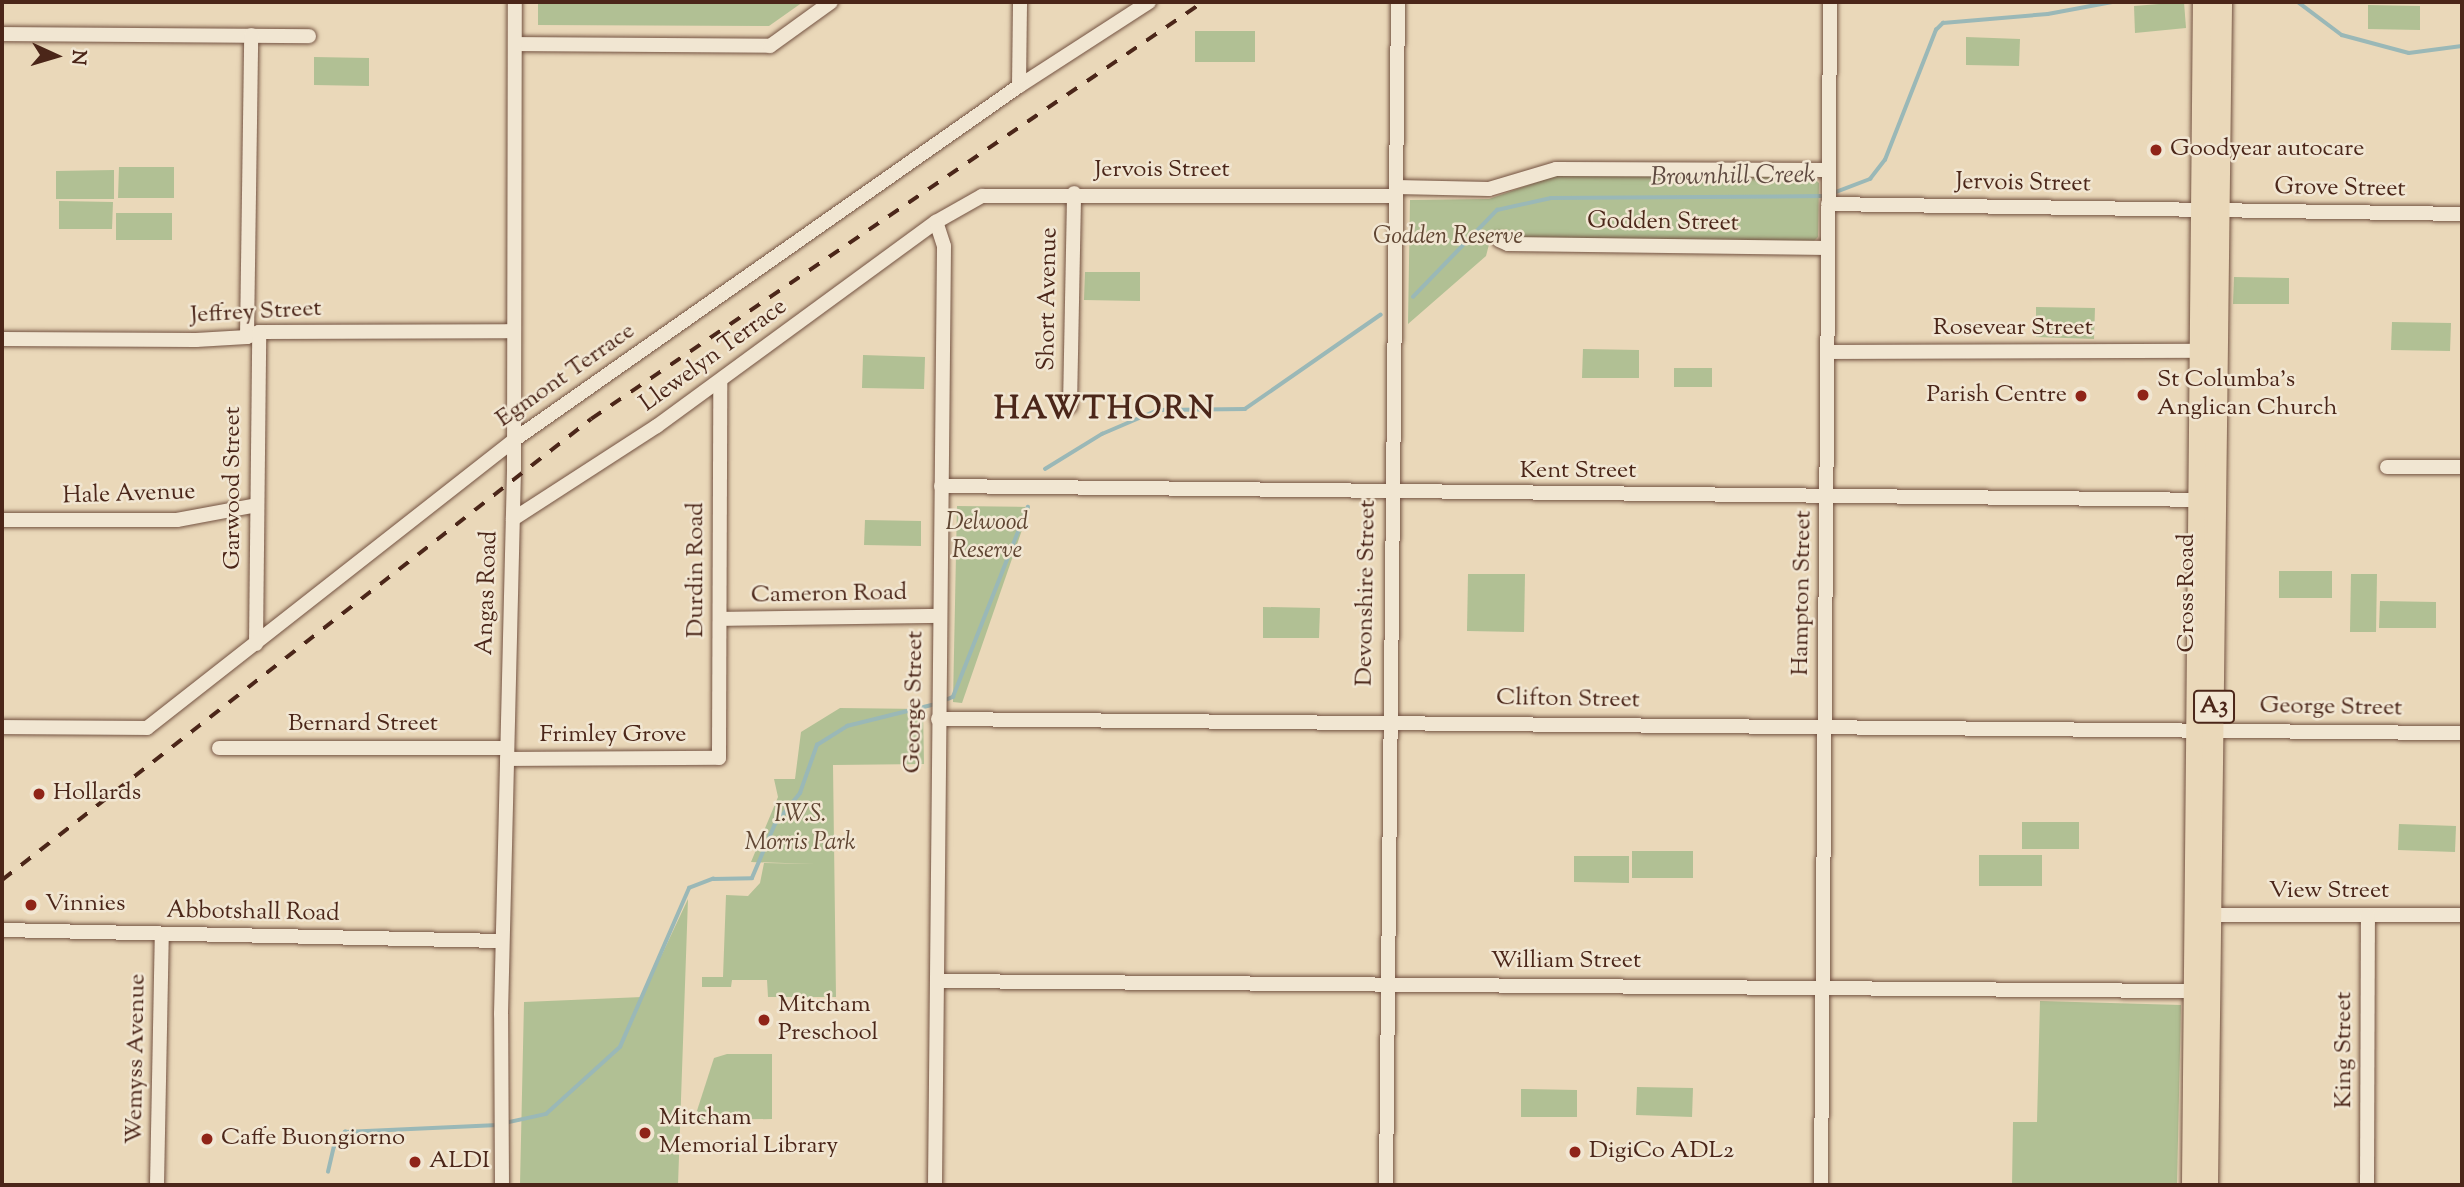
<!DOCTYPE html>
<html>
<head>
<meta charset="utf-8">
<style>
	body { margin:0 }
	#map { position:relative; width:2464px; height:1187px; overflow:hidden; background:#ead8b9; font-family:"Sorts Mill Goudy",serif }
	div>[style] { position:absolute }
	.green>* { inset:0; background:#b1c094 }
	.stream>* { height:3.5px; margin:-1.75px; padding:0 1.75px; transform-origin:1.75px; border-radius:1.75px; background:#9ab8b7 }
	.roads { filter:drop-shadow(0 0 2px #735241) drop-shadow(0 0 2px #735241) }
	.minor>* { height:14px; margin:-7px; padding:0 7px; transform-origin:7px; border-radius:7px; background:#f1e6d2 }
	.highway>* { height:21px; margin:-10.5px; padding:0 10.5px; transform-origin:10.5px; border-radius:10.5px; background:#ead8b9 }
	.rail>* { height:3.5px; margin-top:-1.75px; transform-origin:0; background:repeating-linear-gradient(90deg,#4b2619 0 12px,transparent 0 24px) }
	.dots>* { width:19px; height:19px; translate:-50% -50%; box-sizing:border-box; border:4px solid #f1e6d2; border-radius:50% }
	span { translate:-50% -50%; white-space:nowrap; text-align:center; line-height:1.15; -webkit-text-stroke:5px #f1e6d2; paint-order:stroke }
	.shield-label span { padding:2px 5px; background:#f1e6d2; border:2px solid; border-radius:5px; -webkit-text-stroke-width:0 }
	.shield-label { font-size:23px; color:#4b2619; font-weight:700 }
	.poi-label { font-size:24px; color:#4b2619 }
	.left { translate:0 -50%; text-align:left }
	.right { translate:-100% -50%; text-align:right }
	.street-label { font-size:24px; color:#4b2619 }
	.park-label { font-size:24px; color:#5f4532; font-style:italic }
	.water-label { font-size:26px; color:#5f4a40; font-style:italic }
	.district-label { font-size:32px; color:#4b2619; font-weight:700; letter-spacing:2px }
	.frame { position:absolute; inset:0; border:4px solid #4b2619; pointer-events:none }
	.north { position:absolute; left:21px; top:21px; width:70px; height:70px; -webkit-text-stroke:5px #f1e6d2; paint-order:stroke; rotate:94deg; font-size:19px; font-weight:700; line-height:28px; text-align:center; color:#4b2619 }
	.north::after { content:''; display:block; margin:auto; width:24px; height:32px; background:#4b2619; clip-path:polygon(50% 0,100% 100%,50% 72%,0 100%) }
</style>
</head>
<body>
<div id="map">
	<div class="green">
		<div style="clip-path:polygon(538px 2px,803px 2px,769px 26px,538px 25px)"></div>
		<div style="clip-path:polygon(2184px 2px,2186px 28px,2135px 33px,2134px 6px)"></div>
		<div style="clip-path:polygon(2368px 5px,2420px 6px,2420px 30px,2368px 29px)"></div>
		<div style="clip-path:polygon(1195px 31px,1255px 31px,1255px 62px,1195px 62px)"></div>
		<div style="clip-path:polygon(1966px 37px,2020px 39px,2019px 66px,1966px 65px)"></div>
		<div style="clip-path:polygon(314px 57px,369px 58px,369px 86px,314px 85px)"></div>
		<div style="clip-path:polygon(119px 167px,174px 167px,174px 198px,118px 198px)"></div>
		<div style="clip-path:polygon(114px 170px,114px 199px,56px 199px,56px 171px)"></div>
		<div style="clip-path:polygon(1560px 174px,1811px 176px,1819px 183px,1818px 237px,1813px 242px,1513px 237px,1507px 229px,1499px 230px,1492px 233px,1486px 256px,1408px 324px,1410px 200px,1489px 199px)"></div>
		<div style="clip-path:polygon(59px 201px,113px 202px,112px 229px,59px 229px)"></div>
		<div style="clip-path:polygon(116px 213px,172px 213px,172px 240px,116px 240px)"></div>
		<div style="clip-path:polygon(1085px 272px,1140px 272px,1140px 301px,1084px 300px)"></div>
		<div style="clip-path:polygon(2234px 277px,2289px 278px,2289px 304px,2233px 304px)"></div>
		<div style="clip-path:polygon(2036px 307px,2095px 308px,2094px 339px,2036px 337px)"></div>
		<div style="clip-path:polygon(2392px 322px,2451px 323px,2450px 351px,2391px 350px)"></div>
		<div style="clip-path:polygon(1583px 349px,1639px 350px,1639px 378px,1582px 378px)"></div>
		<div style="clip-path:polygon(863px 355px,925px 357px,924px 389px,862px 388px)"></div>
		<div style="clip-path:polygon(1674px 368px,1712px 368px,1712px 387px,1674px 387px)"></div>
		<div style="clip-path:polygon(957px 506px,1030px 507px,962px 703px,953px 702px)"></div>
		<div style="clip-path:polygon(865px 520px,921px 521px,921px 546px,864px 545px)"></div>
		<div style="clip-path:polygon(2279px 571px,2332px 571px,2332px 598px,2279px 598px)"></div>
		<div style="clip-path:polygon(1468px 574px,1525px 574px,1524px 632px,1467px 631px)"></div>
		<div style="clip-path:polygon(2351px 574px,2377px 574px,2376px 632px,2350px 632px)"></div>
		<div style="clip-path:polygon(2380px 601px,2436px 602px,2436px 628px,2379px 628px)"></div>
		<div style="clip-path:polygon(1263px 607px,1320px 608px,1319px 638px,1263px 638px)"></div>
		<div style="clip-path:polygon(840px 708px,923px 709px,924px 764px,833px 765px,836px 997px,768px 997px,767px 980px,732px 980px,731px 987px,702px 987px,702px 977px,723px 977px,726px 895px,748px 896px,760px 883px,764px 863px,816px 864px,751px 862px,778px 797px,774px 779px,795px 779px,801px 732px)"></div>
		<div style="clip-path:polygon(2022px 822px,2079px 822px,2079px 849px,2022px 849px)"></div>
		<div style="clip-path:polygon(2399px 824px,2456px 826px,2455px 852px,2398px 850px)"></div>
		<div style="clip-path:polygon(1632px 851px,1693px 851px,1693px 878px,1632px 878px)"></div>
		<div style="clip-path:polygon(1979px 855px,2042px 855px,2042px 886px,1979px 886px)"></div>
		<div style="clip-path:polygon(1574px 856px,1629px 856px,1629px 883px,1574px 882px)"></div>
		<div style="clip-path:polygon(688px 899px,678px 1185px,520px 1185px,524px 1002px,642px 997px)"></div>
		<div style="clip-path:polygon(2040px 1001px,2181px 1005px,2177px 1185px,2012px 1185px,2013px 1122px,2037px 1122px)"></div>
		<div style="clip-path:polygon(727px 1054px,772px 1054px,772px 1119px,694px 1120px,714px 1058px)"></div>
		<div style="clip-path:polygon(1637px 1087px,1693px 1088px,1692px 1117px,1636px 1115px)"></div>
		<div style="clip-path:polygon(1521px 1089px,1577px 1090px,1577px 1117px,1521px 1117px)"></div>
	</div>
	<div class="stream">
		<div style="left:2298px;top:2px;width:55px;rotate:36.9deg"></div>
		<div style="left:2342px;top:35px;width:69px;rotate:15deg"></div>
		<div style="left:2409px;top:53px;width:53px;rotate:-7.5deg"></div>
		<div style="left:1831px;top:194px;width:42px;rotate:-21deg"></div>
		<div style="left:1870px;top:179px;width:24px;rotate:-52deg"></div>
		<div style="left:1885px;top:160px;width:140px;rotate:-68.6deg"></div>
		<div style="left:1936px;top:30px;width:10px;rotate:-45deg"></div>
		<div style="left:1943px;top:23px;width:105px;rotate:-4.9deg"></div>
		<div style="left:2048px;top:14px;width:65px;rotate:-10.6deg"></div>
		<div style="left:1413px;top:297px;width:121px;rotate:-46deg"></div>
		<div style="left:1497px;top:210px;width:55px;rotate:-12.5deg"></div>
		<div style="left:1551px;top:198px;width:273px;rotate:-0.4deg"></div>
		<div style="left:1045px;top:469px;width:67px;rotate:-31.6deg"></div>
		<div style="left:1102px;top:434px;width:61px;rotate:-23.2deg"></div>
		<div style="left:1158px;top:410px;width:87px;rotate:-0.7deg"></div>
		<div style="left:1245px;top:409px;width:165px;rotate:-34.8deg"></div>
		<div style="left:943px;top:701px;width:11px;rotate:-22deg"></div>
		<div style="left:953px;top:697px;width:204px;rotate:-68.5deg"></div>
		<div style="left:505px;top:1123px;width:42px;rotate:-12.4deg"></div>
		<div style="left:546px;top:1114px;width:100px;rotate:-42.2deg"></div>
		<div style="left:620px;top:1047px;width:173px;rotate:-66.5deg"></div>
		<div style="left:689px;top:888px;width:26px;rotate:-21deg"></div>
		<div style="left:713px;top:879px;width:39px;rotate:-1deg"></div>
		<div style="left:752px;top:878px;width:59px;rotate:-66.9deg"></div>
		<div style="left:775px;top:824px;width:40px;rotate:-51deg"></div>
		<div style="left:800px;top:793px;width:51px;rotate:-70.5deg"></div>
		<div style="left:817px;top:745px;width:36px;rotate:-32deg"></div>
		<div style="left:847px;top:726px;width:92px;rotate:-13.9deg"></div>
		<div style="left:328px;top:1172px;width:26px;rotate:-77deg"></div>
		<div style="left:334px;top:1147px;width:19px;rotate:-54deg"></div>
		<div style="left:345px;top:1132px;width:153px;rotate:-2.6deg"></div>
	</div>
	<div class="roads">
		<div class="minor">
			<div style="left:2px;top:34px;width:307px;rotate:0.4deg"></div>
			<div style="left:515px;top:44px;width:255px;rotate:0.4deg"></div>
			<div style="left:770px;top:46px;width:75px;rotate:-35.8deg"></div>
			<div style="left:1019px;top:86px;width:84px;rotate:-89.3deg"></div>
			<div style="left:1396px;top:187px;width:93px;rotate:1.2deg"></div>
			<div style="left:1489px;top:189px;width:70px;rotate:-16.6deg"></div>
			<div style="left:1556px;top:169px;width:273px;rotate:0.2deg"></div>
			<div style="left:1828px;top:204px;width:634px;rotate:0.9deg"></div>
			<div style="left:1499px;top:240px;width:10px;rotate:24deg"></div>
			<div style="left:1508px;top:244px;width:320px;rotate:0.7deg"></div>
			<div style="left:247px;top:337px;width:302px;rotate:-89.2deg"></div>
			<div style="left:2px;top:339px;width:194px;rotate:0.3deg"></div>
			<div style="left:196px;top:340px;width:51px;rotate:-3.4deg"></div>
			<div style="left:247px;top:337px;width:13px;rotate:-23deg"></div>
			<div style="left:259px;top:332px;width:254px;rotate:-0.2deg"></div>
			<div style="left:1828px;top:352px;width:379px;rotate:-0.2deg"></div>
			<div style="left:1070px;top:406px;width:213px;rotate:-88.9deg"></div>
			<div style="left:2387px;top:467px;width:75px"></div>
			<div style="left:941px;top:486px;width:1266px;rotate:0.63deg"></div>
			<div style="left:513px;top:519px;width:171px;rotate:-32.9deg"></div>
			<div style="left:657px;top:426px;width:346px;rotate:-36.2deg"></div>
			<div style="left:936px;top:222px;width:53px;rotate:-29.5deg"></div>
			<div style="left:982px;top:196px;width:414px"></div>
			<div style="left:2px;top:520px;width:175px"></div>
			<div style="left:177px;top:520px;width:81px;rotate:-10.6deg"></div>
			<div style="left:720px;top:619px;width:219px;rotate:-0.8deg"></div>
			<div style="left:256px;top:644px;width:312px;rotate:-89.4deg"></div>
			<div style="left:938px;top:719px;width:1524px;rotate:0.53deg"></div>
			<div style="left:2px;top:727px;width:145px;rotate:0.4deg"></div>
			<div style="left:147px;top:728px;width:467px;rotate:-38.1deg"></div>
			<div style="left:514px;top:440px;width:617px;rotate:-35.03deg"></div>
			<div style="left:1019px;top:86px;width:155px;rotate:-32.9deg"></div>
			<div style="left:219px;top:748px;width:288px"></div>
			<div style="left:507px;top:759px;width:212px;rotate:-0.3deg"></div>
			<div style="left:719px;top:758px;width:376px;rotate:-89.8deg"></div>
			<div style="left:2201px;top:915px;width:261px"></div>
			<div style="left:2px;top:930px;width:500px;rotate:1.26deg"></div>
			<div style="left:937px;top:981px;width:1258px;rotate:0.46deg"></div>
			<div style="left:157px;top:1185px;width:251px;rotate:-88.9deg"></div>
			<div style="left:502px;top:1185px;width:171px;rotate:-90.3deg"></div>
			<div style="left:501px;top:1014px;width:545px;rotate:-88.63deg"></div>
			<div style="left:514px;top:469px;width:467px;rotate:-89.9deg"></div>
			<div style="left:935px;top:1185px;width:939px;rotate:-89.45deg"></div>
			<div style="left:944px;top:246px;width:25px;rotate:-108deg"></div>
			<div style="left:1386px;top:1185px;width:1183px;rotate:-89.42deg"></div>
			<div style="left:1821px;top:1185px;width:1183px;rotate:-89.56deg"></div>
			<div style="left:2367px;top:1185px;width:270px;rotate:-89.8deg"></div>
		</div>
		<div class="highway">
			<div style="left:2192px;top:1185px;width:1183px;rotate:-89.47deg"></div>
			<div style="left:2207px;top:1185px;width:1183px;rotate:-89.32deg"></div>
		</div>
	</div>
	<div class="rail">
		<div style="left:2px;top:880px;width:748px;rotate:-38.05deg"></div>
		<div style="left:591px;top:419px;width:741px;rotate:-34.27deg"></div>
	</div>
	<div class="dots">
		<div style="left:2156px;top:150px;background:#8f2418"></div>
		<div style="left:2143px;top:395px;background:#8f2418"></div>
		<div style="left:2081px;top:396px;background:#8f2418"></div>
		<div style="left:39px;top:794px;background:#8f2418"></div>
		<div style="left:31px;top:905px;background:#8f2418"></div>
		<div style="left:764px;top:1020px;background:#8f2418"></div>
		<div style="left:645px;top:1133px;background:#8f2418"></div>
		<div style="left:207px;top:1139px;background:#8f2418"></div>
		<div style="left:1575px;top:1152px;background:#8f2418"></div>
		<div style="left:415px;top:1162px;background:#8f2418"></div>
	</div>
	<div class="shield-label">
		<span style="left:2214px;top:707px">A3</span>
	</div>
	<div class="poi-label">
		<span class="left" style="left:2170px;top:150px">Goodyear autocare</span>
		<span class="left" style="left:2157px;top:395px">St Columba's<br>Anglican Church</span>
		<span class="right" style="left:2067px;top:396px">Parish Centre</span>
		<span class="left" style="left:53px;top:794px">Hollards</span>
		<span class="left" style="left:45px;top:905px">Vinnies</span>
		<span class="left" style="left:778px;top:1020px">Mitcham<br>Preschool</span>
		<span class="left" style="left:659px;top:1133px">Mitcham<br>Memorial Library</span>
		<span class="left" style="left:221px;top:1139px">Caffe Buongiorno</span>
		<span class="left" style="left:1589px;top:1152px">DigiCo ADL2</span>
		<span class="left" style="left:429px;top:1162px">ALDI</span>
	</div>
	<div class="street-label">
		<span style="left:1162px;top:171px">Jervois Street</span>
		<span style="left:2023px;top:184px;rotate:1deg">Jervois Street</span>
		<span style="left:2340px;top:189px;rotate:1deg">Grove Street</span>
		<span style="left:1663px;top:223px;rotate:1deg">Godden Street</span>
		<span style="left:1049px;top:299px;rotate:-89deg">Short Avenue</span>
		<span style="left:256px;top:313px;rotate:-3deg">Jeffrey Street</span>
		<span style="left:2013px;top:329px">Rosevear Street</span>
		<span style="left:714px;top:356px;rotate:-36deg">Llewelyn Terrace</span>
		<span style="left:566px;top:376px;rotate:-35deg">Egmont Terrace</span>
		<span style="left:1578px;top:472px">Kent Street</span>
		<span style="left:234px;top:488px;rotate:-90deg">Garwood Street</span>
		<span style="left:129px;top:495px;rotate:-2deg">Hale Avenue</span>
		<span style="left:697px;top:570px;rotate:-90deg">Durdin Road</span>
		<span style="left:488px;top:593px;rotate:-88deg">Angas Road</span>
		<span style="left:1367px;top:593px;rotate:-89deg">Devonshire Street</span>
		<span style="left:1803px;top:593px;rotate:-89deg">Hampton Street</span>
		<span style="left:2188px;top:593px;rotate:-90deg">Cross Road</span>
		<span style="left:829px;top:595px;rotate:-1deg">Cameron Road</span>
		<span style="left:1568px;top:700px;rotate:1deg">Clifton Street</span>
		<span style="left:915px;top:702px;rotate:-89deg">George Street</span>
		<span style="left:2331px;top:708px;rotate:1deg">George Street</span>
		<span style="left:363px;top:725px">Bernard Street</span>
		<span style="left:613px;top:736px">Frimley Grove</span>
		<span style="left:2329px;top:892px">View Street</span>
		<span style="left:253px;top:913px;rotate:1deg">Abbotshall Road</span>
		<span style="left:1566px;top:962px">William Street</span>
		<span style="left:2345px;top:1050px;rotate:-90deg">King Street</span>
		<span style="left:137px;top:1059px;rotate:-89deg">Wemyss Avenue</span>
	</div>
	<div class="park-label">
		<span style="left:1448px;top:238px">Godden Reserve</span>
		<span style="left:987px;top:538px">Delwood<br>Reserve</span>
		<span style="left:800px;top:830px">I.W.S.<br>Morris Park</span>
	</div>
	<div class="water-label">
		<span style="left:1733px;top:177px;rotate:-1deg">Brownhill Creek</span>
	</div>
	<div class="district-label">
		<span style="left:1105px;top:410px">HAWTHORN</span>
	</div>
	<div class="frame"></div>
	<div class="north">N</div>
</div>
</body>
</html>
